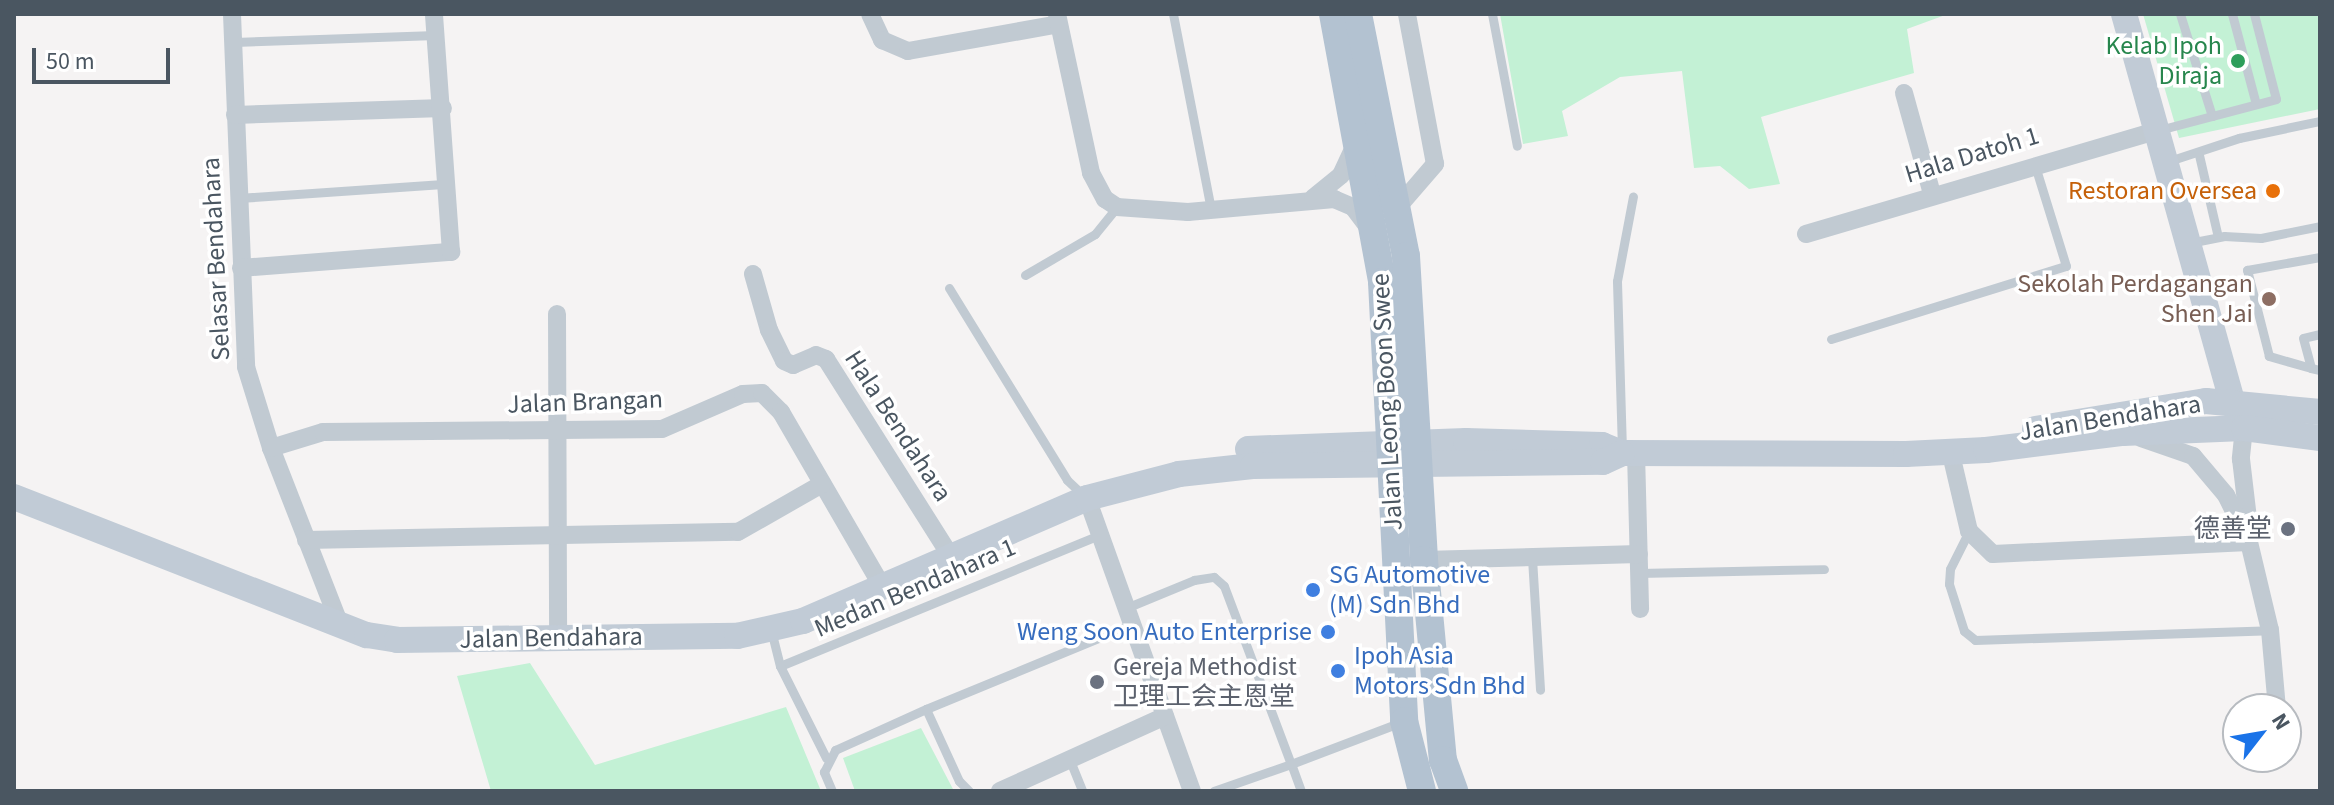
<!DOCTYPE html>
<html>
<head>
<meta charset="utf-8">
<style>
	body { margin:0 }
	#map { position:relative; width:2334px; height:805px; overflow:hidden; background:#f5f3f3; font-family:"Source Sans 3","Noto Sans SC",sans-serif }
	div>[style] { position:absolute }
	.green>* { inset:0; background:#c3f1d5 }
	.lane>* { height:9px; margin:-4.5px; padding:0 4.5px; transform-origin:4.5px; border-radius:4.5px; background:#c1cad2 }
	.street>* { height:18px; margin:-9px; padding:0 9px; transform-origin:9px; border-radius:9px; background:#c1cad2 }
	.secondary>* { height:26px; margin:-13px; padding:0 13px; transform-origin:13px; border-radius:13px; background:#c1cbd6 }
	.primary>* { height:28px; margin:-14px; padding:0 14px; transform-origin:14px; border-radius:14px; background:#b3c2d1 }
	.dots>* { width:22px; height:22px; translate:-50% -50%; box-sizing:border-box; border:4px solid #fff; border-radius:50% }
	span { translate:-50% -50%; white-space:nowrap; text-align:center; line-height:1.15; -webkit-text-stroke:7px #fff; paint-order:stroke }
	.leisure-label { font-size:26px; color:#27864d }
	.right { translate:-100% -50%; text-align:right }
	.street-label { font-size:26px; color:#4a5661 }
	.food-label { font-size:26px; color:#c56008 }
	.education-label { font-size:26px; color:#785e54 }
	.worship-label { font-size:26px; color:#5b616d }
	.left { translate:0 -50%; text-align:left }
	.shop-label { font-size:26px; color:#366cbe }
	.frame { position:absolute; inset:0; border:16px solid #4a5661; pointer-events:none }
	.north { position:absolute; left:2222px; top:693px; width:80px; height:80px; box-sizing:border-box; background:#fff; border:2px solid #b7bbc0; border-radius:50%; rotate:59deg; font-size:22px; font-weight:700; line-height:32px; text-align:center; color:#4a5661 }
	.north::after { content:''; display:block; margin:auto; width:28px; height:36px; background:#1a73e8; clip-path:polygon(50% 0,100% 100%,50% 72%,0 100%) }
	.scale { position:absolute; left:32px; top:48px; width:138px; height:36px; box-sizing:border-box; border:4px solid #4a5661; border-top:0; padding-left:10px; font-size:24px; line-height:28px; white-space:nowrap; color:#4a5661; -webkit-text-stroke:6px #fff; paint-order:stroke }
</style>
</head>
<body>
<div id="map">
	<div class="green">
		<div style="clip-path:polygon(1500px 14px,1948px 14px,1907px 29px,1914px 73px,1761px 117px,1780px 184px,1749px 189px,1720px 166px,1694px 168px,1682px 71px,1620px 77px,1562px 111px,1568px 136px,1523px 144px)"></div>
		<div style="clip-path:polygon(2143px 14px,2320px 14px,2320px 109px,2179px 138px)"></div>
		<div style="clip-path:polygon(530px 663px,595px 765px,786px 707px,821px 791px,491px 791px,457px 676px)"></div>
		<div style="clip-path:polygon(921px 728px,954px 791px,855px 791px,843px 758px)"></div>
	</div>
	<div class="lane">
		<div style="left:1173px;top:14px;width:200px;rotate:79deg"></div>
		<div style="left:1492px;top:14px;width:134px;rotate:79.3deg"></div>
		<div style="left:2180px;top:14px;width:107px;rotate:72.6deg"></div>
		<div style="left:2232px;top:14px;width:93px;rotate:75.1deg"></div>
		<div style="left:234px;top:42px;width:202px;rotate:-2deg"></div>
		<div style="left:2159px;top:130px;width:121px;rotate:-14.8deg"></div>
		<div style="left:2276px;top:99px;width:88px;rotate:-104.5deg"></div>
		<div style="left:2199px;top:155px;width:84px;rotate:77deg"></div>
		<div style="left:2169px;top:161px;width:74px;rotate:-18.2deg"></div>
		<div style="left:2239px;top:138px;width:83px;rotate:-11.9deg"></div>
		<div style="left:239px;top:198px;width:208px;rotate:-3.9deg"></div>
		<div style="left:2189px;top:243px;width:36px;rotate:-11deg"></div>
		<div style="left:2224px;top:236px;width:37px;rotate:3deg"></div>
		<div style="left:2261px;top:238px;width:60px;rotate:-11.5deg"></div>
		<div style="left:1025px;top:275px;width:81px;rotate:-30.4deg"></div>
		<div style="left:1095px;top:234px;width:35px;rotate:-51deg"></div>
		<div style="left:949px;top:288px;width:225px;rotate:58.4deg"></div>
		<div style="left:1067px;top:480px;width:23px;rotate:43deg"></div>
		<div style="left:2320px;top:334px;width:17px;rotate:167deg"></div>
		<div style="left:2303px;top:338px;width:31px;rotate:75deg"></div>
		<div style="left:2311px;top:368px;width:9px;rotate:13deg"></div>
		<div style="left:1831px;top:339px;width:246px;rotate:-17.3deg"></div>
		<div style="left:2066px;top:266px;width:105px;rotate:-107.2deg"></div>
		<div style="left:2311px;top:368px;width:44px;rotate:-164.1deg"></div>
		<div style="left:2269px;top:356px;width:89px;rotate:-104.3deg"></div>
		<div style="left:2247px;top:270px;width:74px;rotate:-10.1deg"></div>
		<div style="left:1622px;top:450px;width:169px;rotate:-91.7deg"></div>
		<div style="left:1617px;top:281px;width:86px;rotate:-79.3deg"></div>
		<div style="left:1969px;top:531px;width:42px;rotate:116.6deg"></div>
		<div style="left:1950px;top:569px;width:15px;rotate:94deg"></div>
		<div style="left:1949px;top:584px;width:49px;rotate:72.3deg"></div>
		<div style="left:1964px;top:631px;width:14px;rotate:39deg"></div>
		<div style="left:1975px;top:640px;width:295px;rotate:-1.9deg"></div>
		<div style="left:1532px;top:558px;width:132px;rotate:86.5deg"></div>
		<div style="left:1639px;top:573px;width:185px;rotate:-1.2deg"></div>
		<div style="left:1126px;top:608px;width:74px;rotate:-22.4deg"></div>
		<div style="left:1194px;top:580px;width:20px;rotate:-9deg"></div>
		<div style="left:1214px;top:577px;width:13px;rotate:42deg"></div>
		<div style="left:1224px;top:586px;width:190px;rotate:69.4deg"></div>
		<div style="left:1291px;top:764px;width:82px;rotate:160.7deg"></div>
		<div style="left:771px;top:630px;width:37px;rotate:76deg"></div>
		<div style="left:780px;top:666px;width:346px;rotate:-22.3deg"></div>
		<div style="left:780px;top:666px;width:103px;rotate:63.4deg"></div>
		<div style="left:926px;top:709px;width:223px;rotate:-22.4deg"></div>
		<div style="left:1069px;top:758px;width:35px;rotate:68deg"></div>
		<div style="left:832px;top:791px;width:21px;rotate:-113deg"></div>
		<div style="left:824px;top:772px;width:25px;rotate:-63deg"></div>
		<div style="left:835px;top:750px;width:100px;rotate:-24.3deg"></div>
		<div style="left:926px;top:709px;width:79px;rotate:65.4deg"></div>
		<div style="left:959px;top:781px;width:14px;rotate:45deg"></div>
		<div style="left:1301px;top:791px;width:29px;rotate:-110deg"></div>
		<div style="left:1291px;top:764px;width:116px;rotate:-20.8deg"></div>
	</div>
	<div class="street">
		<div style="left:232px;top:14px;width:353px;rotate:87.7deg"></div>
		<div style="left:246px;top:367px;width:85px;rotate:72.8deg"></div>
		<div style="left:271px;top:448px;width:193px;rotate:68.7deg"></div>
		<div style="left:870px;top:14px;width:29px;rotate:65deg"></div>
		<div style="left:882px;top:40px;width:28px;rotate:23deg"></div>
		<div style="left:908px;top:51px;width:153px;rotate:-10.1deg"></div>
		<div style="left:1057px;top:14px;width:163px;rotate:77.9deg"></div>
		<div style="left:1091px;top:173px;width:30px;rotate:62deg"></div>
		<div style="left:1105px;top:199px;width:14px;rotate:34deg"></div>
		<div style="left:1117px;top:207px;width:71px;rotate:4deg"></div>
		<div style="left:1188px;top:212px;width:147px;rotate:-5.1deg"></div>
		<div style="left:1334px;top:199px;width:21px;rotate:23deg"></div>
		<div style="left:1353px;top:207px;width:26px;rotate:53deg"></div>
		<div style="left:1904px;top:93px;width:105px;rotate:74.5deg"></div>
		<div style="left:235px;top:115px;width:208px;rotate:-1.9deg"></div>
		<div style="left:1313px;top:198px;width:36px;rotate:-39deg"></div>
		<div style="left:1341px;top:175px;width:33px;rotate:-65deg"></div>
		<div style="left:1398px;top:207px;width:57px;rotate:-49.3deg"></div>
		<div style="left:1435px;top:164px;width:153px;rotate:-100.6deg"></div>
		<div style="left:1806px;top:234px;width:365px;rotate:-16.4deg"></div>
		<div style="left:241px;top:268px;width:211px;rotate:-4.4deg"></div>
		<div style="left:451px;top:252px;width:239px;rotate:-94.1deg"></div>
		<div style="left:753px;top:274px;width:58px;rotate:74.1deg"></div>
		<div style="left:769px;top:330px;width:34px;rotate:64deg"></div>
		<div style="left:784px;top:361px;width:10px;rotate:24deg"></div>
		<div style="left:793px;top:365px;width:25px;rotate:-23deg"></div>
		<div style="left:816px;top:355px;width:11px;rotate:22deg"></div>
		<div style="left:826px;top:359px;width:234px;rotate:57.7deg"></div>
		<div style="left:557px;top:314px;width:323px;rotate:89.8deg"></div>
		<div style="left:2244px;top:428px;width:31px;rotate:96deg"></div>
		<div style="left:2241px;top:459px;width:78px;rotate:83.3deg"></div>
		<div style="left:2141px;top:438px;width:55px;rotate:19.1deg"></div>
		<div style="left:2193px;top:456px;width:51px;rotate:49.8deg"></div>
		<div style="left:2226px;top:495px;width:52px;rotate:63.9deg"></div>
		<div style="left:2249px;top:542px;width:90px;rotate:76.6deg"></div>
		<div style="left:2270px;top:630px;width:79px;rotate:84.9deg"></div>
		<div style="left:271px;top:448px;width:54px;rotate:-17.1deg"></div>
		<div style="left:323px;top:432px;width:339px;rotate:-0.5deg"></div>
		<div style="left:662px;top:429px;width:88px;rotate:-23.4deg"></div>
		<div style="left:743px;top:394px;width:19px;rotate:-3deg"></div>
		<div style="left:762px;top:393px;width:27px;rotate:45deg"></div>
		<div style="left:781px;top:412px;width:203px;rotate:59.9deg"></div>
		<div style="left:1950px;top:450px;width:83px;rotate:76.8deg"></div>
		<div style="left:1969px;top:531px;width:33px;rotate:44deg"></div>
		<div style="left:1993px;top:554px;width:256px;rotate:-2.7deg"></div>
		<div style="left:1636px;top:453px;width:156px;rotate:88.5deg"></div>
		<div style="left:1087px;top:498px;width:311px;rotate:70.3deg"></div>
		<div style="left:306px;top:540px;width:432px;rotate:-1.1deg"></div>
		<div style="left:738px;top:532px;width:97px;rotate:-29.7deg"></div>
		<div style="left:1424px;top:560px;width:215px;rotate:-1.6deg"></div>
		<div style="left:1000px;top:791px;width:181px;rotate:-24.4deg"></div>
	</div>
	<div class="secondary">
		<div style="left:2124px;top:14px;width:402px;rotate:74.4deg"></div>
		<div style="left:2035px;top:429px;width:173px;rotate:-9.3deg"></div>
		<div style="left:2206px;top:401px;width:115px;rotate:5.5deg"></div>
		<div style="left:1248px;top:449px;width:218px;rotate:-2.1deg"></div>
		<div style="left:1466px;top:441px;width:136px;rotate:1.7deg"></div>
		<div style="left:1602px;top:445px;width:22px;rotate:22deg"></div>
		<div style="left:1622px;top:453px;width:284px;rotate:0.2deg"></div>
		<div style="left:1906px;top:454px;width:80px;rotate:-2.9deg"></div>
		<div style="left:1986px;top:450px;width:138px;rotate:-7.1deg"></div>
		<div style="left:2123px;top:433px;width:121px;rotate:-2.4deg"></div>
		<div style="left:2244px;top:428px;width:77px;rotate:7.5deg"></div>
		<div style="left:14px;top:497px;width:379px;rotate:21.4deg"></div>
		<div style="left:367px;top:635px;width:30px;rotate:9deg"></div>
		<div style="left:397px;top:640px;width:340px;rotate:-0.7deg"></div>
		<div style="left:737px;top:636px;width:68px;rotate:-12.8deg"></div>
		<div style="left:803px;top:621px;width:309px;rotate:-23.4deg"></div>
		<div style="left:1087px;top:498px;width:95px;rotate:-14.6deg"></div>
		<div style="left:1179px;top:474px;width:74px;rotate:-6.2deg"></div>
		<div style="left:1253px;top:466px;width:350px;rotate:-0.7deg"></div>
		<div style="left:1603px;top:462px;width:21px;rotate:-25deg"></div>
	</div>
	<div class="primary">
		<div style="left:1333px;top:14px;width:272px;rotate:79.6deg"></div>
		<div style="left:1382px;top:282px;width:440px;rotate:87.1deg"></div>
		<div style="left:1404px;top:721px;width:72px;rotate:75.6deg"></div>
		<div style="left:1358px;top:14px;width:247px;rotate:78.8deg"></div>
		<div style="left:1406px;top:256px;width:305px;rotate:86.6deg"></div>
		<div style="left:1424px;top:560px;width:201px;rotate:84.6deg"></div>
		<div style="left:1443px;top:760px;width:33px;rotate:70deg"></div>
	</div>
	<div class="dots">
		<div style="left:2238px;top:61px;background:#2e9e5b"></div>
		<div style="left:2273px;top:191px;background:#e8710a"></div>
		<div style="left:2269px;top:299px;background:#8d6e63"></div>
		<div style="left:2288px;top:529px;background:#6b7280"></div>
		<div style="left:1313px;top:590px;background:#3f7fe0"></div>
		<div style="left:1328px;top:632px;background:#3f7fe0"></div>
		<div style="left:1338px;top:671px;background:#3f7fe0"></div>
		<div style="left:1097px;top:682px;background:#6b7280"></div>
	</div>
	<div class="leisure-label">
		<span class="right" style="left:2222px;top:61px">Kelab Ipoh<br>Diraja</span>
	</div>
	<div class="street-label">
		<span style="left:1972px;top:155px;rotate:-17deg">Hala Datoh 1</span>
		<span style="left:216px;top:259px;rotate:-93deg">Selasar Bendahara</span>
		<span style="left:585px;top:402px;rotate:-2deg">Jalan Brangan</span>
		<span style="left:1387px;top:402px;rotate:-93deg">Jalan Leong Boon Swee</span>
		<span style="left:2110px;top:418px;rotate:-9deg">Jalan Bendahara</span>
		<span style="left:898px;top:426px;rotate:57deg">Hala Bendahara</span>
		<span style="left:915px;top:588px;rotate:-23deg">Medan Bendahara 1</span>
		<span style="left:551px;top:638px;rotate:-1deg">Jalan Bendahara</span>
	</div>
	<div class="food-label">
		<span class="right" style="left:2257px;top:191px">Restoran Oversea</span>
	</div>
	<div class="education-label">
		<span class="right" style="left:2253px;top:299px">Sekolah Perdagangan<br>Shen Jai</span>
	</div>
	<div class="worship-label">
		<span class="right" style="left:2272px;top:529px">德善堂</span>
		<span class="left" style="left:1113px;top:682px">Gereja Methodist<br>卫理工会主恩堂</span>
	</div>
	<div class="shop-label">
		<span class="left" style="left:1329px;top:590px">SG Automotive<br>(M) Sdn Bhd</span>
		<span class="right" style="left:1312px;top:632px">Weng Soon Auto Enterprise</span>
		<span class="left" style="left:1354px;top:671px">Ipoh Asia<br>Motors Sdn Bhd</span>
	</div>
	<div class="frame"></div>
	<div class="north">N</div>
	<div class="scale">50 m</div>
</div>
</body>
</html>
